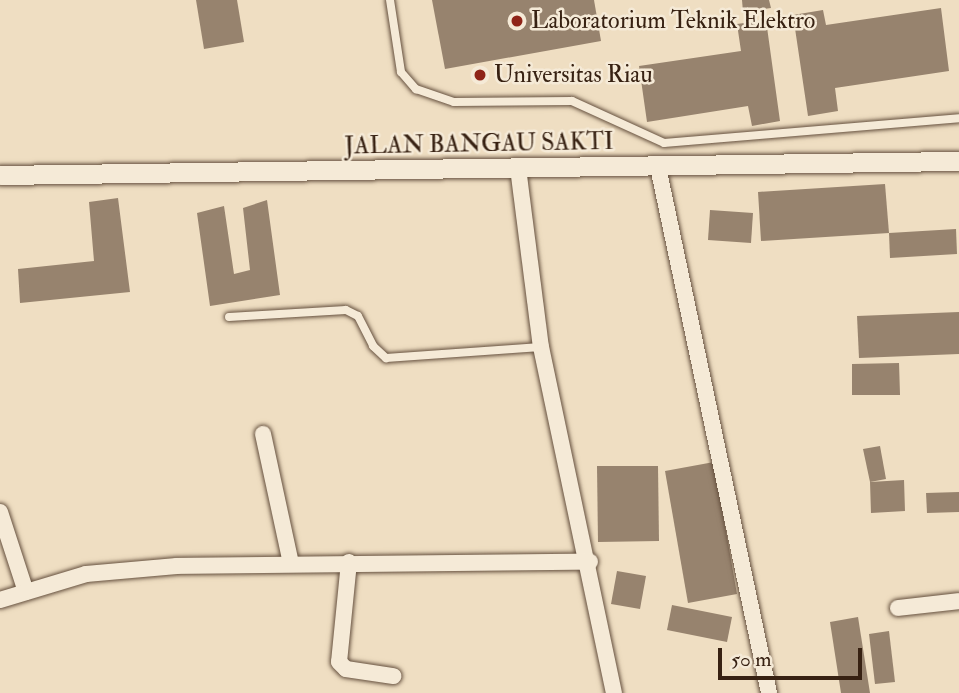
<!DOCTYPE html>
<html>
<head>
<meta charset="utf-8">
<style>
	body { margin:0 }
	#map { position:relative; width:959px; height:693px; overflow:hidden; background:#efdec2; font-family:"IM FELL Double Pica",serif }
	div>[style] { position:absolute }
	.building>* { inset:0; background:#97836e }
	.roads { filter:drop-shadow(0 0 2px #65503e) drop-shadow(0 0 2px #65503e) }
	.service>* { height:8px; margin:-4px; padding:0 4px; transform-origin:4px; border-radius:4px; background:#f5ead7 }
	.minor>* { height:16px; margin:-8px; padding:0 8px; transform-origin:8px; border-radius:8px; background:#f5ead7 }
	.tertiary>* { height:19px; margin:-9.5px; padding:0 9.5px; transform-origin:9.5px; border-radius:9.5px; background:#f5ead7 }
	.dots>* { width:19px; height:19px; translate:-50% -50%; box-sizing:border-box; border:4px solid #f5ead7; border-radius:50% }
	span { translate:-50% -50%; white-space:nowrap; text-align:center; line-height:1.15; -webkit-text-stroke:5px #f5ead7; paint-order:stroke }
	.poi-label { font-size:24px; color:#372112 }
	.left { translate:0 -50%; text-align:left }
	.street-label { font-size:24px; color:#372112 }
	.scale { position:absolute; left:718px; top:648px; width:144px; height:32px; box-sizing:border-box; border:4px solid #372112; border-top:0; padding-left:9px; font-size:21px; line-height:24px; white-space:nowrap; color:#372112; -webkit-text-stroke:5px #f5ead7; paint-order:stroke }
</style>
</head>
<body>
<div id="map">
	<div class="building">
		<div style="clip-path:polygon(196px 0,237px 0,244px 42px,204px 49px)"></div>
		<div style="clip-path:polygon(432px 0,594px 0,601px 41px,445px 69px)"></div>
		<div style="clip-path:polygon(742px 0,769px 0,771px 8px,743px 12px)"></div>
		<div style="clip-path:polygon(941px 8px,949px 71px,835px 88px,838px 111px,808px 116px,793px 15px,823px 10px,826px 25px)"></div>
		<div style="clip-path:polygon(766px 20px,780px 121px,752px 126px,748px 106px,647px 122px,639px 66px,741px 51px,737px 24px)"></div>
		<div style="clip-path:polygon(885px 184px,889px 233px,761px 241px,758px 192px)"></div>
		<div style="clip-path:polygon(118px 198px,130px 292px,20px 303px,18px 269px,94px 261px,89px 202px)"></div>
		<div style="clip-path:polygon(267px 200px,280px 295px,210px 306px,197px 213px,224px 206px,234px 274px,250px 270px,243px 208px)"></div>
		<div style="clip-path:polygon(710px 210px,753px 213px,751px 243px,708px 240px)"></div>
		<div style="clip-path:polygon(956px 229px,957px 254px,890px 258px,889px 233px)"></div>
		<div style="clip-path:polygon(959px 312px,959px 354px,859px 358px,857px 316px)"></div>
		<div style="clip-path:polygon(899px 363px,900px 395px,852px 395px,852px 364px)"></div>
		<div style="clip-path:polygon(880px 446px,886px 479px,870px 482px,863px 449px)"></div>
		<div style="clip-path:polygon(714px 462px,737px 594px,688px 603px,665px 471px)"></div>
		<div style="clip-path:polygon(597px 466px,658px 466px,659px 541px,598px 542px)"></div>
		<div style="clip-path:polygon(904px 480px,905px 511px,871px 513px,870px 482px)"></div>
		<div style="clip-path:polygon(959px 492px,959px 512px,927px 513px,926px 493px)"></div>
		<div style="clip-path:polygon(617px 571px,646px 576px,640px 609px,611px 604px)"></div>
		<div style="clip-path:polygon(672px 605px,732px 617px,727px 642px,667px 630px)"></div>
		<div style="clip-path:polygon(858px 617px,870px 693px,841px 693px,830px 622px)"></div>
		<div style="clip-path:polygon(889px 631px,895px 682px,875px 684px,869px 634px)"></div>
	</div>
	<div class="roads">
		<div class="service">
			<div style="left:390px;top:0;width:73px;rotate:81.3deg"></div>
			<div style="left:401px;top:72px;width:23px;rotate:49deg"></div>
			<div style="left:416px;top:89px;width:40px;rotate:18.9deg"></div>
			<div style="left:454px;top:102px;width:118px;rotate:-0.5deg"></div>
			<div style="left:572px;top:101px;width:101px;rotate:24.5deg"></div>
			<div style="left:664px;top:143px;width:296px;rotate:-4.8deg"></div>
			<div style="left:229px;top:317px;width:117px;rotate:-3.4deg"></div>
			<div style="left:346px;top:310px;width:13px;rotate:27deg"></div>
			<div style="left:358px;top:316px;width:34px;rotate:63deg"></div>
			<div style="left:373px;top:346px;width:18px;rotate:43deg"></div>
			<div style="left:386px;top:358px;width:155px;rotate:-4.1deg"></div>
		</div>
		<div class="minor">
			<div style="left:658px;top:167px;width:538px;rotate:78.08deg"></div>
			<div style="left:518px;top:168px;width:180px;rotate:82.7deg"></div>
			<div style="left:541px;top:347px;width:354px;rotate:78.1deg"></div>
			<div style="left:263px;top:434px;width:132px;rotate:77.8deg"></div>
			<div style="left:0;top:512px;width:84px;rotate:72deg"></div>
			<div style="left:349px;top:562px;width:100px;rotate:95.7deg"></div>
			<div style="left:339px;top:662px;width:10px;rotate:45deg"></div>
			<div style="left:346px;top:669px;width:48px;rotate:8.5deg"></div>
			<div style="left:0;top:600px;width:90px;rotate:-16.8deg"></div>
			<div style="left:86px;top:574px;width:91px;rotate:-5deg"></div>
			<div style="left:177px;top:566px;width:413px;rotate:-0.6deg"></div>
			<div style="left:898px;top:608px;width:61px;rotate:-6.5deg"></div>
		</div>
		<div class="tertiary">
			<div style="left:0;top:175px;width:959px;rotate:-0.84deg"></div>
		</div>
	</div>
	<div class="dots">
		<div style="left:517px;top:21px;background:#8f2418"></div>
		<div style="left:480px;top:75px;background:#8f2418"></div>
	</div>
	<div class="poi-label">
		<span class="left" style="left:531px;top:21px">Laboratorium Teknik Elektro</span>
		<span class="left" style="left:494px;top:75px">Universitas Riau</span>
	</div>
	<div class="street-label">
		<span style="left:479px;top:144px;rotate:-1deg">JALAN BANGAU SAKTI</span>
	</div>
	<div class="scale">50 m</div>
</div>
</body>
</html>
